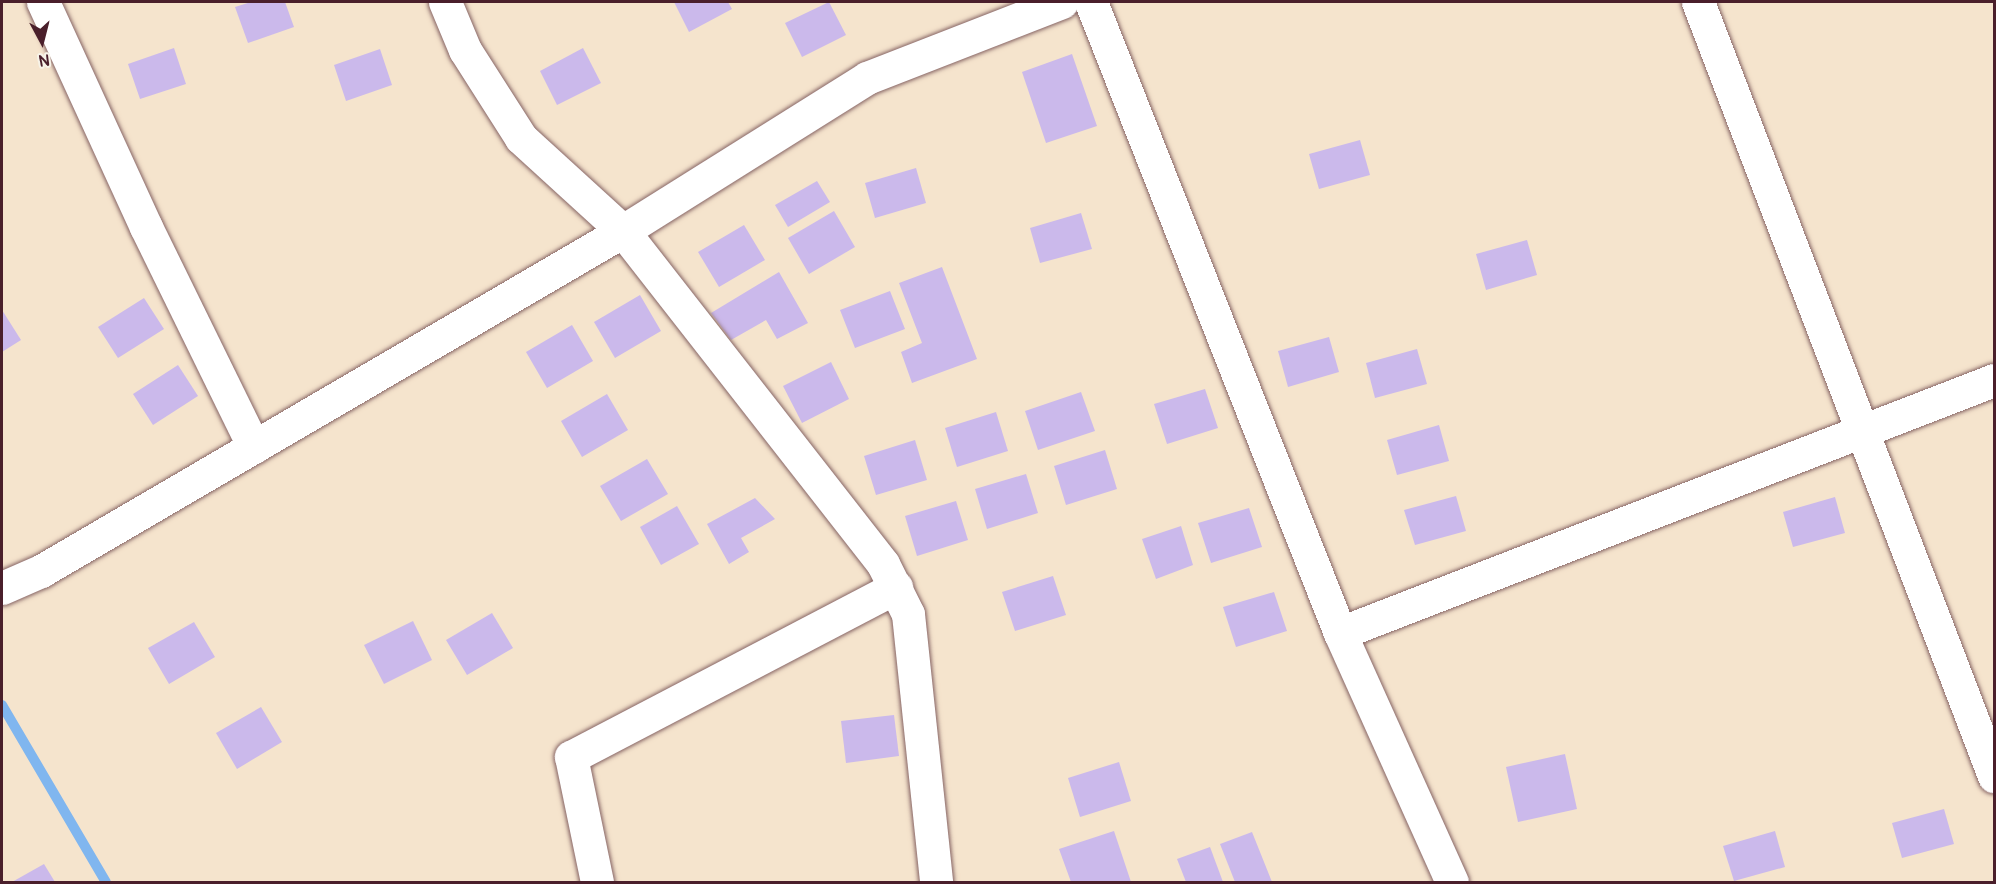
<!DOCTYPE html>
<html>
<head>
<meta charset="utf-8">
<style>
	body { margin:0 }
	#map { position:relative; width:1996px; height:884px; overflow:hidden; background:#f5e4cd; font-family:Pangolin,sans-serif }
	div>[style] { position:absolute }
	.stream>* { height:10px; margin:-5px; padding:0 5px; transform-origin:5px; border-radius:5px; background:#80b6ef }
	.building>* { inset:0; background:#cbb9eb }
	.roads { filter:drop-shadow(0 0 2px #866464) drop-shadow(0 0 2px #866464) }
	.minor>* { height:33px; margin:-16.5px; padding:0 16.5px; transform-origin:16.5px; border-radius:16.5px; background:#fff }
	span { translate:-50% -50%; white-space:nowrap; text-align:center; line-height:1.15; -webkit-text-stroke:5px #f7f3e8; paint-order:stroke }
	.frame { position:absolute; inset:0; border:3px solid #4a1f2b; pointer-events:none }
	.north { position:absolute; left:12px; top:12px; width:60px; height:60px; -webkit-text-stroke:4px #f7f3e8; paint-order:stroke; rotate:173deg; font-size:16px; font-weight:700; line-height:24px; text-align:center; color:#4a1f2b }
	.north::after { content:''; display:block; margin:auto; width:21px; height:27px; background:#4a1f2b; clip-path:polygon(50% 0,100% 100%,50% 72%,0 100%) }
</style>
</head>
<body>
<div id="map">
	<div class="stream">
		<div style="left:2px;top:705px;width:205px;rotate:59.6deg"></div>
	</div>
	<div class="building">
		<div style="clip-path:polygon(251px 2px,285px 2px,294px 27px,248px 43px,235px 7px)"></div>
		<div style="clip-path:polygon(674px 2px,728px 2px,732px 9px,689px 32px)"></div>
		<div style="clip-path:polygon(829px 2px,846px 35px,802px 57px,785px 23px)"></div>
		<div style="clip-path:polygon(174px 48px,186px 84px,140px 99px,128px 64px)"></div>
		<div style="clip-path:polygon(583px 48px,601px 83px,557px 105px,540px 71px)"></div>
		<div style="clip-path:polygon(380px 49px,392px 85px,346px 101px,334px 65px)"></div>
		<div style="clip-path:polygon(1072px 54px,1097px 126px,1046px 143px,1022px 72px)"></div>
		<div style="clip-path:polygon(1360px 140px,1370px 175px,1319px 189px,1309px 154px)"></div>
		<div style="clip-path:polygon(916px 168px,926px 203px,875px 218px,865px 183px)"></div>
		<div style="clip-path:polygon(817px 181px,830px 202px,788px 227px,775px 205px)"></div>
		<div style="clip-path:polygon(834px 211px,855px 247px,809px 274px,788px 238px)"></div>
		<div style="clip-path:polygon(1081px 213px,1092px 249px,1040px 263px,1030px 228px)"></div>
		<div style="clip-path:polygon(744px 225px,765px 260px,719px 287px,698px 252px)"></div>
		<div style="clip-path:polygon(1527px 240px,1537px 275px,1486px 290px,1476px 254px)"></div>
		<div style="clip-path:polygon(942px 267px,977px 359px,912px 383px,901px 352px,922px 343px,899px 283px)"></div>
		<div style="clip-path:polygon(779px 272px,808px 323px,777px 339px,766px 320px,731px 340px,711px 313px)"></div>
		<div style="clip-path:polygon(890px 291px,905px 329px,855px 348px,840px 310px)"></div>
		<div style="clip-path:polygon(640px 295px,661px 331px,615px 358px,594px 322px)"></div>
		<div style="clip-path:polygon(144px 298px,164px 329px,118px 358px,98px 327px)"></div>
		<div style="clip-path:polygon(2px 310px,21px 340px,2px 352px)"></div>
		<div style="clip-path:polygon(572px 325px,593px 361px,547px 388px,526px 352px)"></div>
		<div style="clip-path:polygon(1329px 337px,1339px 372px,1288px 387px,1278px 351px)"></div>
		<div style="clip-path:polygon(1417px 349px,1427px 384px,1375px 398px,1366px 363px)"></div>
		<div style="clip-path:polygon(831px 362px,849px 399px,802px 423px,783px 386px)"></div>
		<div style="clip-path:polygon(178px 365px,198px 396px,153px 425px,133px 394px)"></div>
		<div style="clip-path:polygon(1205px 389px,1218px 428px,1167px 444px,1154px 404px)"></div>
		<div style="clip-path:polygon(1081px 392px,1095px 431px,1038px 450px,1025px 411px)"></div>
		<div style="clip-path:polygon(607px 394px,628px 430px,582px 457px,561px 421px)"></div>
		<div style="clip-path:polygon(996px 412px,1008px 451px,957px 467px,945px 428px)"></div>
		<div style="clip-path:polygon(1439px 425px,1449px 461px,1397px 475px,1387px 440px)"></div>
		<div style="clip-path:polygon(915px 440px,927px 480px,876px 495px,864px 456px)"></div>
		<div style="clip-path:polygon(1105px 450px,1117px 489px,1066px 505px,1054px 466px)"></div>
		<div style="clip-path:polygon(647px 459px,668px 494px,621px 521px,600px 486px)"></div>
		<div style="clip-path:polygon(1026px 474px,1038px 513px,987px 529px,975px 489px)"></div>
		<div style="clip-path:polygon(1456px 496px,1466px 531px,1415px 545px,1404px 510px)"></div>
		<div style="clip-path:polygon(1835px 497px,1845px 533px,1793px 547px,1783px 512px)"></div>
		<div style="clip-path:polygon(755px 498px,775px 519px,741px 538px,749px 552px,729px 564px,707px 524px)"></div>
		<div style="clip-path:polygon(956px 501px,968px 540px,917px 556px,905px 516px)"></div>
		<div style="clip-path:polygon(677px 506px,699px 544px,661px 565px,640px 527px)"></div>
		<div style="clip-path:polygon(1249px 508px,1262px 547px,1211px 563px,1198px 523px)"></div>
		<div style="clip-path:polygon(1181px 526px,1193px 565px,1156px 579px,1142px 539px)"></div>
		<div style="clip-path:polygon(1053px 576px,1066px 615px,1015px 631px,1002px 592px)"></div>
		<div style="clip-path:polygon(1274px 592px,1287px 631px,1236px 647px,1223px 607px)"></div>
		<div style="clip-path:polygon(492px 613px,513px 648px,467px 675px,446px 640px)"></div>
		<div style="clip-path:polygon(413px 621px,432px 660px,384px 684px,364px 645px)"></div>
		<div style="clip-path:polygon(194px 622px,215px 657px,169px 684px,148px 648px)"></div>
		<div style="clip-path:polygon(261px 707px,282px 742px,237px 769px,216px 733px)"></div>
		<div style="clip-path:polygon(894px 715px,899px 756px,846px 763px,841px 721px)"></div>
		<div style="clip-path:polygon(1565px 754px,1577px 809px,1518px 822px,1506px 767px)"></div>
		<div style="clip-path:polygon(1119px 762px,1131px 801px,1080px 817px,1068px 778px)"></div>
		<div style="clip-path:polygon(1944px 809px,1954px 844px,1902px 858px,1892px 823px)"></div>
		<div style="clip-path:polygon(1114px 831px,1131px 882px,1071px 882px,1059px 849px)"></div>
		<div style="clip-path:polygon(1775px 831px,1785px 867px,1734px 881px,1723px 846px)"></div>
		<div style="clip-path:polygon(1252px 832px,1272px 882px,1235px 882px,1220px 844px)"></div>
		<div style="clip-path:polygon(1210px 847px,1223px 882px,1186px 882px,1177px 859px)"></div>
		<div style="clip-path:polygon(44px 864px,55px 882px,12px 882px)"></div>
	</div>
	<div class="roads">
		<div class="minor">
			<div style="left:43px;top:2px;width:247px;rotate:65.4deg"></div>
			<div style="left:146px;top:227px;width:245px;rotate:63.9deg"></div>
			<div style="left:445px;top:2px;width:52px;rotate:67.4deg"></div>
			<div style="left:465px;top:50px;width:104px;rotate:57.5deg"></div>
			<div style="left:521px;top:138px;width:138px;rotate:42.4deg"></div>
			<div style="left:623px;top:231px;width:422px;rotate:52deg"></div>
			<div style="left:883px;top:564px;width:56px;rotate:63.4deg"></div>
			<div style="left:908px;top:614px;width:269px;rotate:84deg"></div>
			<div style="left:1091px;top:2px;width:678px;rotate:68.47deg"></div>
			<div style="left:1340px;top:633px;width:273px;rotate:65.8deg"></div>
			<div style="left:1698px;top:2px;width:829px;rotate:69.07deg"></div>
			<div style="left:2px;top:588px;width:43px;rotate:-23.6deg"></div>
			<div style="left:41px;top:571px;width:674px;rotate:-30.29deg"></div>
			<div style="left:623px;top:231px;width:288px;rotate:-32.1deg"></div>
			<div style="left:867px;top:78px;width:209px;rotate:-21.3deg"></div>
			<div style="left:1340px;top:633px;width:701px;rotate:-21.15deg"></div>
			<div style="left:597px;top:882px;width:128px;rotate:-101.7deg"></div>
			<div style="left:571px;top:757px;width:367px;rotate:-27.6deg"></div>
		</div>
	</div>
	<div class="frame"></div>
	<div class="north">N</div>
</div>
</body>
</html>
